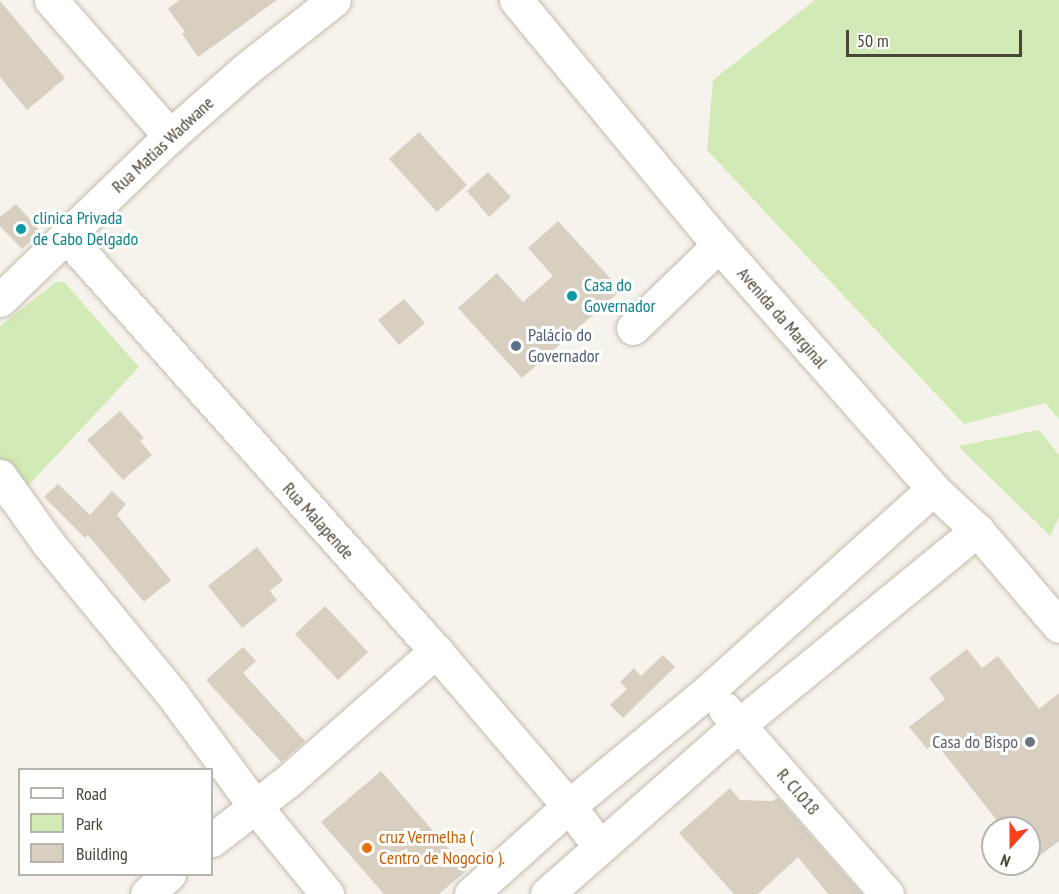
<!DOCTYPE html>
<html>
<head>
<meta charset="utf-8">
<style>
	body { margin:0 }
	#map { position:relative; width:1059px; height:894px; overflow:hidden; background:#f6f3ec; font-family:"PT Sans Narrow",sans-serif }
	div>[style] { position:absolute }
	.green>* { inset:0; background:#d2eab5 }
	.building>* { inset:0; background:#d8cfc1 }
	.roads { filter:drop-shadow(0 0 2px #c2bbae) drop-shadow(0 0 2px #c2bbae) }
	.minor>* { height:33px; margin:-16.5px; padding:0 16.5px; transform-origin:16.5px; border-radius:16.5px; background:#fff }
	.dots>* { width:16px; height:16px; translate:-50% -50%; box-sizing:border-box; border:3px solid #fff; border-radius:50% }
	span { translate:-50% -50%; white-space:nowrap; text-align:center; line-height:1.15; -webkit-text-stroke:6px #fff; paint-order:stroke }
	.street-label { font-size:18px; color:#4b4439 }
	.culture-label { font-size:18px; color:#0d838f }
	.left { translate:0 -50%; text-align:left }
	.service-label { font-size:18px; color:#4e5e75 }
	.worship-label { font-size:18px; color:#5b616d }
	.right { translate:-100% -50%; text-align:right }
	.food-label { font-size:18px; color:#c56008 }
	.legend { position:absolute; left:18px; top:768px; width:195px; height:108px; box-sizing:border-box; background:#fff; border:2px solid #b7b4b0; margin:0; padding:8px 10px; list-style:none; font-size:18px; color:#4b4439 }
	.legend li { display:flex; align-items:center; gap:12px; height:30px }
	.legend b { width:30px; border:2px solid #b7b4b0 }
	.north { position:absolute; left:981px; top:816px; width:60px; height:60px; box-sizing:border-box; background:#fff; border:2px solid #b7b4b0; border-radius:50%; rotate:201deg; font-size:16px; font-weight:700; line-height:24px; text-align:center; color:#4b4439 }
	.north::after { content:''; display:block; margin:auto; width:21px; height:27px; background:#fc3f1d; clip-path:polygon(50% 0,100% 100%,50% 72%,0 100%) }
	.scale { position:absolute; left:846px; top:30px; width:176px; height:27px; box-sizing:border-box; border:3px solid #4b4439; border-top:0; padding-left:8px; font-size:18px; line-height:21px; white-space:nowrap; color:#4b4439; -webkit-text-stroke:4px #fff; paint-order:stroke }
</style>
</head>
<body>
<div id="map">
	<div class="green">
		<div style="clip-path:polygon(815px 0,1059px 0,1059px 419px,1045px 403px,964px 424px,707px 150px,713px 80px)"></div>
		<div style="clip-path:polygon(56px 282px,64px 282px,139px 367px,25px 489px,0 460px,0 326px)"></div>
		<div style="clip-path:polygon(1039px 430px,1059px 455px,1059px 517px,1050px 536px,958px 446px)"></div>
	</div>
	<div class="building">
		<div style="clip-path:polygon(179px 0,277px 0,198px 57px,182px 34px,185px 32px,168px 9px)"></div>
		<div style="clip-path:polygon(0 1px,65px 78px,27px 110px,0 77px)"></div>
		<div style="clip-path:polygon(419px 132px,467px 185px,437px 212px,389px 159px)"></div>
		<div style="clip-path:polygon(488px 172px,511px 197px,489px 217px,467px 191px)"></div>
		<div style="clip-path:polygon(16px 204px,41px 232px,22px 249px,0 226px,0 217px)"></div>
		<div style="clip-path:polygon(558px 221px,621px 290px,522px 378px,458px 308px,497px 273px,523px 302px,553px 276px,528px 248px)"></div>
		<div style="clip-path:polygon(404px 299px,425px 323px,399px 345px,378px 320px)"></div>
		<div style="clip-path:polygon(120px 411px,144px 438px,140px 441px,152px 455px,123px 480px,87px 440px)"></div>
		<div style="clip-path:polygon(58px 484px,90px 515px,112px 491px,126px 504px,117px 515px,171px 580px,144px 602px,88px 535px,85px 538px,44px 497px)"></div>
		<div style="clip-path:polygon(257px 547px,283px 580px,270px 591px,277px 600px,242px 628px,208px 586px)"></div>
		<div style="clip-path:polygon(325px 606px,368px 652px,338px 680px,295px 634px)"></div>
		<div style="clip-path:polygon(243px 647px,256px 661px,243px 673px,305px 741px,281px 762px,206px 680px)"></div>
		<div style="clip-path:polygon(967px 649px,982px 668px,998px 656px,1039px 709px,1059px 693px,1059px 841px,1029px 864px,1029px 828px,1003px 828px,935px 742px,927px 749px,909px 727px,945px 699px,929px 678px)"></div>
		<div style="clip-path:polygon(663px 655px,675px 667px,623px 718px,610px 705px,627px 689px,620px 682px,634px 668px,641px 676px)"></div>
		<div style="clip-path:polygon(381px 771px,467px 870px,439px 894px,384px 894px,321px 822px)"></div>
		<div style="clip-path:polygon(730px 788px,740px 800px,772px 801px,778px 798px,862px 894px,828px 894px,798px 857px,758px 894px,734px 894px,679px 833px)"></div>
	</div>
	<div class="roads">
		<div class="minor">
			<div style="left:51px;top:0;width:181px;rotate:48.8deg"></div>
			<div style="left:516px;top:0;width:318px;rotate:50.4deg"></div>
			<div style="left:719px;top:245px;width:325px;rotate:48.7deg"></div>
			<div style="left:933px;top:489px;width:60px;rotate:43deg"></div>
			<div style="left:977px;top:530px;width:126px;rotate:49.5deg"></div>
			<div style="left:66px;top:236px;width:556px;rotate:48.28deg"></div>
			<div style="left:436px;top:651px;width:204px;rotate:49.4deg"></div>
			<div style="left:569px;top:806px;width:51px;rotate:52.9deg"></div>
			<div style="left:0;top:300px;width:236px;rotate:-44deg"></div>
			<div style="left:170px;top:136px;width:100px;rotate:-41.3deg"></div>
			<div style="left:245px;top:70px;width:113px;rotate:-38.2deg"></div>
			<div style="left:633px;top:328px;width:120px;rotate:-44deg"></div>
			<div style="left:0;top:476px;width:82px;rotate:54.4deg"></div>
			<div style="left:48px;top:543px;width:195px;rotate:50.6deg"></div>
			<div style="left:172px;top:694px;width:139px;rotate:53.5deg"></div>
			<div style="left:255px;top:806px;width:114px;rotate:50.7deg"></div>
			<div style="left:725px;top:709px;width:246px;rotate:48.8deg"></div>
			<div style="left:212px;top:840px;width:98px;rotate:-37.9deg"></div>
			<div style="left:289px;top:780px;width:196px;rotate:-41.3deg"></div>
			<div style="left:147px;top:894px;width:30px;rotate:-42deg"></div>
			<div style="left:471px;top:894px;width:132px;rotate:-41.9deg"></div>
			<div style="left:569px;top:806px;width:182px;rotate:-39.6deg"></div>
			<div style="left:709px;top:690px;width:301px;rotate:-41.9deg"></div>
			<div style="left:547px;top:894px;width:256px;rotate:-41.4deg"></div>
			<div style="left:739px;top:725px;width:308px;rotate:-39.3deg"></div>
		</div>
	</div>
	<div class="dots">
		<div style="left:21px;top:229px;background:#0f9aa8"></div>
		<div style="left:572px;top:296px;background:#0f9aa8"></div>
		<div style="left:516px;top:346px;background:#5c6f8a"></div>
		<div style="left:1030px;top:742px;background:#6b7280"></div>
		<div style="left:367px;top:848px;background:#e8710a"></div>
	</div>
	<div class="street-label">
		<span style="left:163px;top:145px;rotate:-43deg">Rua Matias Wadwane</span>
		<span style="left:782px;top:318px;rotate:49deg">Avenida da Marginal</span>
		<span style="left:318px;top:521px;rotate:48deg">Rua Malapende</span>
		<span style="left:798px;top:792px;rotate:49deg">R. CI.018</span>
	</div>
	<div class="culture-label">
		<span class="left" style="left:33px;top:229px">clinica Privada<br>de Cabo Delgado</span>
		<span class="left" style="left:584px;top:296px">Casa do<br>Governador</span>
	</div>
	<div class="service-label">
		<span class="left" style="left:528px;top:346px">Palácio do<br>Governador</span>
	</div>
	<div class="worship-label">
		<span class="right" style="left:1018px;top:742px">Casa do Bispo</span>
	</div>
	<div class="food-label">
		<span class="left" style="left:379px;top:848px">cruz Vermelha (<br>Centro de Nogocio ).</span>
	</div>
	<ul class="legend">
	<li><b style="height:8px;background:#fff"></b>Road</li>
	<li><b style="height:16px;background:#d2eab5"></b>Park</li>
	<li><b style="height:16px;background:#d8cfc1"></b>Building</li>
	</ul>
	<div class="north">N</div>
	<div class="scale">50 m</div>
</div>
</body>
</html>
